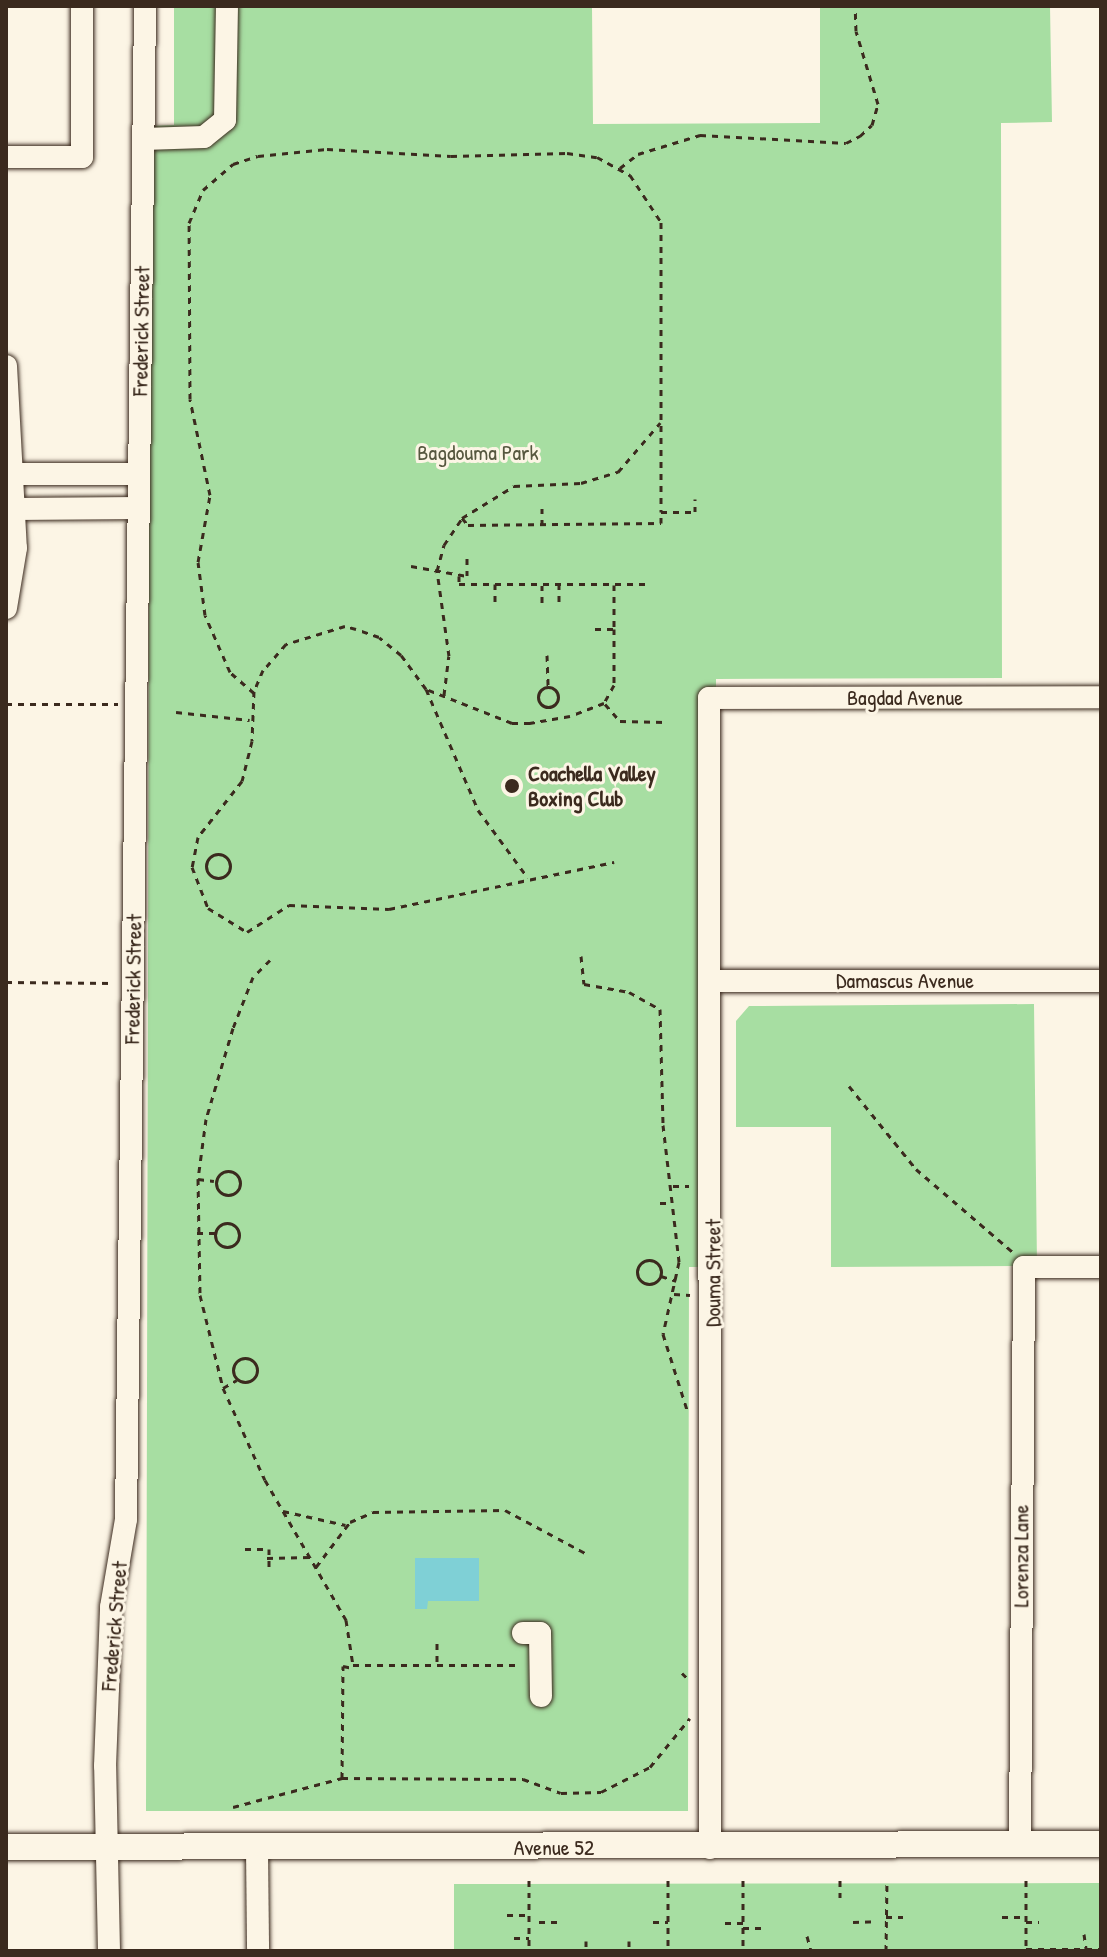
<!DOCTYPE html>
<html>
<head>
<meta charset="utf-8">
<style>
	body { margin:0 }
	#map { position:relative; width:1107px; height:1957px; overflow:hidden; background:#fcf5e5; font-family:"Patrick Hand",sans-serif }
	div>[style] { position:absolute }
	.green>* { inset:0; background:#a7dea2 }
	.water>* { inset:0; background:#7fd0d6 }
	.path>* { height:3px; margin-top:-1.5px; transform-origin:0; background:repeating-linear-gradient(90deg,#3b2a1e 0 6px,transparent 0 12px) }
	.path>.ring { margin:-1.5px; padding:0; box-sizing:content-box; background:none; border:3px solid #3b2a1e; border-radius:50% }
	.roads { filter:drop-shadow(0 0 2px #3b2a1e) drop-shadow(0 0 2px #3b2a1e) }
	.minor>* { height:22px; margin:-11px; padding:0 11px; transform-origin:11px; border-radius:11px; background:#fcf5e5 }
	.major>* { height:26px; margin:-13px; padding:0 13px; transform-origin:13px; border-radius:13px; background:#fcf5e5 }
	.dots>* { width:22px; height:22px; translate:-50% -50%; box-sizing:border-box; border:4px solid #fcf5e5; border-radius:50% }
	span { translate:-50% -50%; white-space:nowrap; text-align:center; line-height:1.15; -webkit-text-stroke:6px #fcf5e5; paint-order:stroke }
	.street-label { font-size:22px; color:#3b2a1e }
	.park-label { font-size:22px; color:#56573f }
	.poi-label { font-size:22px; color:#3b2a1e; font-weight:700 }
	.left { translate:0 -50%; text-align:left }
	.frame { position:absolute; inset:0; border:8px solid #3b2a1e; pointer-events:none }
</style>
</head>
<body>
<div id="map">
	<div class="green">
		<div style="clip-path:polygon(174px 6px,592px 6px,593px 124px,820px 123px,820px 6px,1050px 6px,1052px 122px,1001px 123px,1002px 678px,716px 679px,715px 1267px,689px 1267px,688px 1811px,146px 1811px,150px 126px,174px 125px)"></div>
		<div style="clip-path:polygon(1034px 1004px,1037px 1266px,831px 1267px,831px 1127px,736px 1127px,736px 1021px,749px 1006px)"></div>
		<div style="clip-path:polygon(1101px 1883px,1101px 1951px,454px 1951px,454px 1884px)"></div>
	</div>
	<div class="water">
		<div style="clip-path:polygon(415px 1558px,479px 1558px,479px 1601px,428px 1601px,427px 1609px,415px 1609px)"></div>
	</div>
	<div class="path">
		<div style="left:620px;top:168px;width:23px;rotate:-38deg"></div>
		<div style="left:638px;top:154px;width:65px;rotate:-17deg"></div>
		<div style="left:700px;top:135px;width:146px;rotate:3.1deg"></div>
		<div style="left:846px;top:143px;width:16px;rotate:-27deg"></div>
		<div style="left:860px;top:136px;width:16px;rotate:-43deg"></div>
		<div style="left:872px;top:125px;width:22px;rotate:-74deg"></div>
		<div style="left:878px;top:104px;width:76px;rotate:-106.8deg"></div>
		<div style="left:856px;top:31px;width:25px;rotate:-92deg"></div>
		<div style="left:542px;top:508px;width:16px;rotate:90deg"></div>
		<div style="left:462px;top:518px;width:9px;rotate:49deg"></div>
		<div style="left:468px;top:525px;width:193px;rotate:-0.6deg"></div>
		<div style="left:661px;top:523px;width:11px;rotate:-90deg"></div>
		<div style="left:661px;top:512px;width:34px"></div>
		<div style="left:695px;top:512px;width:13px;rotate:-90deg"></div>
		<div style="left:411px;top:566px;width:57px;rotate:10.1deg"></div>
		<div style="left:467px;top:576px;width:23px;rotate:-90deg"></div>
		<div style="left:459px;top:576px;width:8px;rotate:90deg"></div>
		<div style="left:459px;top:584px;width:188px"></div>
		<div style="left:495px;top:584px;width:19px;rotate:90deg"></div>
		<div style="left:559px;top:584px;width:19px;rotate:90deg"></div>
		<div style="left:614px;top:585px;width:44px;rotate:90deg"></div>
		<div style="left:542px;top:603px;width:19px;rotate:-90deg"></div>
		<div style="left:595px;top:629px;width:19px"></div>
		<div style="left:614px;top:629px;width:56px;rotate:90deg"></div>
		<div style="left:614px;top:685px;width:21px;rotate:119deg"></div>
		<div style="left:604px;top:703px;width:36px;rotate:159deg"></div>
		<div style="left:570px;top:716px;width:41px;rotate:170.1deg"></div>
		<div style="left:530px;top:723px;width:18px;rotate:180deg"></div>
		<div style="left:512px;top:723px;width:92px;rotate:-158.4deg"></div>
		<div style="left:426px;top:689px;width:42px;rotate:-126.3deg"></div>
		<div style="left:401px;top:655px;width:28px;rotate:-141deg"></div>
		<div style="left:379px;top:637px;width:24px;rotate:-161deg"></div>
		<div style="left:356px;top:629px;width:11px;rotate:-165deg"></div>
		<div style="left:345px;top:626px;width:62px;rotate:163deg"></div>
		<div style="left:286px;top:644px;width:35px;rotate:131deg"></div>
		<div style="left:263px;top:670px;width:23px;rotate:113deg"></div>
		<div style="left:254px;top:691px;width:50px;rotate:92.3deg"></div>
		<div style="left:252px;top:741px;width:41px;rotate:104deg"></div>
		<div style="left:242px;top:781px;width:71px;rotate:128.2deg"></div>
		<div style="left:198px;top:837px;width:31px;rotate:101deg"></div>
		<div style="left:192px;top:867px;width:44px;rotate:68.7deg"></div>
		<div style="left:208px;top:908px;width:46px;rotate:31.6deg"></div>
		<div style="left:247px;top:932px;width:50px;rotate:-32.7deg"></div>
		<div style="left:289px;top:905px;width:100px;rotate:2.3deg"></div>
		<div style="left:389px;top:909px;width:230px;rotate:-11.8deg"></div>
		<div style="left:547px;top:655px;width:31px;rotate:88deg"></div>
		<div class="ring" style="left:538px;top:687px;width:17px;height:17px"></div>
		<div style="left:426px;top:689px;width:132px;rotate:66.7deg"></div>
		<div style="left:478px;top:810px;width:84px;rotate:53.7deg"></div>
		<div style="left:254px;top:693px;width:32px;rotate:-139deg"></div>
		<div style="left:230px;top:672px;width:62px;rotate:-113.7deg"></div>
		<div style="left:205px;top:615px;width:53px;rotate:-97.5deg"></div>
		<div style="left:198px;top:562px;width:68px;rotate:-79.8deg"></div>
		<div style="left:210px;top:495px;width:98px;rotate:-101.8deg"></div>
		<div style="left:190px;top:399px;width:176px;rotate:-90.3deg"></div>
		<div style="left:189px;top:223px;width:36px;rotate:-67deg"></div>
		<div style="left:203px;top:190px;width:40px;rotate:-41deg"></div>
		<div style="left:233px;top:164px;width:26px;rotate:-18deg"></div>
		<div style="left:258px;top:156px;width:69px;rotate:-5.8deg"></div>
		<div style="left:327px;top:149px;width:124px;rotate:3.2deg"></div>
		<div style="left:451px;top:156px;width:116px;rotate:-1.5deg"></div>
		<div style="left:567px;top:153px;width:30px;rotate:8deg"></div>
		<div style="left:597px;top:157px;width:38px;rotate:29deg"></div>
		<div style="left:630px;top:175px;width:56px;rotate:56.6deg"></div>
		<div style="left:661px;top:222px;width:290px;rotate:90deg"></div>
		<div style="left:444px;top:695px;width:39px;rotate:-83deg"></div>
		<div style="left:449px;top:656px;width:86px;rotate:-98deg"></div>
		<div style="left:437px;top:571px;width:27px;rotate:-75deg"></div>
		<div style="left:444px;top:545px;width:32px;rotate:-56deg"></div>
		<div style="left:462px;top:518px;width:61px;rotate:-31.6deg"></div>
		<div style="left:514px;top:486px;width:67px;rotate:-2.6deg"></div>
		<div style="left:581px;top:483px;width:39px;rotate:-17deg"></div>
		<div style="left:618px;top:472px;width:65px;rotate:-49.4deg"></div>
		<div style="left:6px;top:704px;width:112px"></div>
		<div style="left:605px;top:704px;width:23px;rotate:49deg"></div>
		<div style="left:620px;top:721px;width:45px;rotate:1.3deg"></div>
		<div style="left:176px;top:712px;width:74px;rotate:6.2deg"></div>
		<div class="ring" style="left:206px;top:854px;width:21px;height:21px"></div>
		<div style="left:581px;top:956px;width:28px;rotate:84deg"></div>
		<div style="left:584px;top:984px;width:46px;rotate:10.1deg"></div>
		<div style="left:629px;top:992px;width:35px;rotate:29deg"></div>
		<div style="left:660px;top:1009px;width:116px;rotate:88.5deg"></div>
		<div style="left:663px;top:1125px;width:138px;rotate:83.3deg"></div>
		<div style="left:679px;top:1262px;width:74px;rotate:102.5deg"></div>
		<div style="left:663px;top:1334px;width:83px;rotate:72.4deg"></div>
		<div style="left:270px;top:960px;width:24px;rotate:135deg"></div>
		<div style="left:253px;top:977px;width:55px;rotate:111.4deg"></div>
		<div style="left:233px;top:1028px;width:95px;rotate:106.5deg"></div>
		<div style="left:206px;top:1119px;width:61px;rotate:97.6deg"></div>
		<div style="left:198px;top:1179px;width:116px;rotate:89deg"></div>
		<div style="left:200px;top:1295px;width:96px;rotate:76.1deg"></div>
		<div style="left:223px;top:1388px;width:101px;rotate:65.5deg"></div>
		<div style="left:265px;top:1480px;width:162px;rotate:59.9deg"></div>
		<div style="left:346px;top:1620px;width:46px;rotate:81.2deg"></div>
		<div style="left:353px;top:1665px;width:162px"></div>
		<div style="left:6px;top:982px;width:108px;rotate:0.5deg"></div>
		<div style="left:849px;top:1086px;width:107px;rotate:51.1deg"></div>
		<div style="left:916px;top:1169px;width:128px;rotate:40.6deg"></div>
		<div class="ring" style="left:216px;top:1171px;width:21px;height:21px"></div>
		<div style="left:198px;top:1179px;width:16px;rotate:7deg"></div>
		<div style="left:673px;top:1186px;width:16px"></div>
		<div style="left:660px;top:1203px;width:12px"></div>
		<div class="ring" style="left:215px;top:1223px;width:21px;height:21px"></div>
		<div style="left:197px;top:1233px;width:18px"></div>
		<div class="ring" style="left:637px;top:1260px;width:21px;height:21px"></div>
		<div style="left:661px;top:1276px;width:16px;rotate:18deg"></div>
		<div style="left:674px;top:1294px;width:16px;rotate:4deg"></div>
		<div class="ring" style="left:233px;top:1358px;width:21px;height:21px"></div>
		<div style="left:223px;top:1388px;width:16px;rotate:-30deg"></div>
		<div style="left:283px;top:1511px;width:64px;rotate:12.7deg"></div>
		<div style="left:245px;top:1549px;width:24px"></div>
		<div style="left:269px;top:1549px;width:18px;rotate:90deg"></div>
		<div style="left:267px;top:1558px;width:43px;rotate:-1.3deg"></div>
		<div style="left:316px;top:1567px;width:56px;rotate:-52.9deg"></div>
		<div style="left:350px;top:1522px;width:25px;rotate:-23deg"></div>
		<div style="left:373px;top:1512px;width:132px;rotate:-0.9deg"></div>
		<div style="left:505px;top:1510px;width:93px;rotate:28.2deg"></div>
		<div style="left:437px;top:1643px;width:22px;rotate:90deg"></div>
		<div style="left:682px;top:1673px;width:6px;rotate:45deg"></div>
		<div style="left:342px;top:1778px;width:181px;rotate:0.3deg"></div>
		<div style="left:523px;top:1779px;width:40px;rotate:20.2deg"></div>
		<div style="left:561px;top:1793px;width:40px;rotate:-1.4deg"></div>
		<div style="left:601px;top:1792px;width:55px;rotate:-27deg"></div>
		<div style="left:650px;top:1767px;width:63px;rotate:-50.8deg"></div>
		<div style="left:233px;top:1807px;width:113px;rotate:-14.9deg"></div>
		<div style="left:342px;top:1778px;width:112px;rotate:-89.5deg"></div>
		<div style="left:343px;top:1666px;width:10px;rotate:11deg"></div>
		<div style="left:529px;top:1880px;width:71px;rotate:90deg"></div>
		<div style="left:668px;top:1880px;width:71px;rotate:90deg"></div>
		<div style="left:743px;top:1880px;width:71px;rotate:90deg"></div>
		<div style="left:840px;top:1880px;width:23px;rotate:90deg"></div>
		<div style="left:1026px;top:1880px;width:71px;rotate:90deg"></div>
		<div style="left:507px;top:1915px;width:20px"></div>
		<div style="left:886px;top:1917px;width:17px"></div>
		<div style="left:1002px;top:1917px;width:24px"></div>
		<div style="left:539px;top:1922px;width:21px"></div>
		<div style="left:653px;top:1922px;width:15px"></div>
		<div style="left:853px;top:1922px;width:24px;rotate:-2deg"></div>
		<div style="left:1026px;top:1922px;width:13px"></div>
		<div style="left:725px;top:1923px;width:18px"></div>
		<div style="left:743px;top:1928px;width:19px"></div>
		<div style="left:1084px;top:1934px;width:15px;rotate:82deg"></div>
		<div style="left:807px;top:1936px;width:16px;rotate:75deg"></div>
		<div style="left:514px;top:1938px;width:15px"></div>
		<div style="left:586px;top:1941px;width:10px;rotate:90deg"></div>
		<div style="left:629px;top:1941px;width:10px;rotate:90deg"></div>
		<div style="left:1026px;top:1949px;width:75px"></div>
		<div style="left:886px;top:1951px;width:71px;rotate:-89.2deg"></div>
	</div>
	<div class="roads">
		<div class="minor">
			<div style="left:144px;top:139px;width:60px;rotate:-1.9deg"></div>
			<div style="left:204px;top:137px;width:27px;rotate:-39deg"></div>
			<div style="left:225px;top:120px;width:114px;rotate:-89deg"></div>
			<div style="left:6px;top:157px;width:76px"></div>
			<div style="left:82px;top:157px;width:151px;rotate:-90deg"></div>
			<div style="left:6px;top:366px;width:182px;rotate:86.9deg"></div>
			<div style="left:16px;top:548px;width:61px;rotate:99.5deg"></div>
			<div style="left:13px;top:474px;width:126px"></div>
			<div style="left:14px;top:509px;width:125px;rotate:-0.5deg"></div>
			<div style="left:710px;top:981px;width:391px"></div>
			<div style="left:523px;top:1633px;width:17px"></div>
			<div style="left:540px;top:1633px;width:63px;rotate:89.1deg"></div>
			<div style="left:1020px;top:1845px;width:578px;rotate:-89.6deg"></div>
			<div style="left:1024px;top:1267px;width:77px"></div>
			<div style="left:257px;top:1848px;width:103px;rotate:89.4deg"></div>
			<div style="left:710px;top:1848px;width:1150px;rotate:-90.05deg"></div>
			<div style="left:709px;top:698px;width:392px;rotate:-0.1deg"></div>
			<div style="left:109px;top:1951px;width:185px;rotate:-91.2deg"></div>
			<div style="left:105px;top:1766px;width:159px;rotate:-87.8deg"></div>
			<div style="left:111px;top:1607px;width:89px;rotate:-80.3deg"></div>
			<div style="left:126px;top:1519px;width:1513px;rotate:-89.28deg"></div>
		</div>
		<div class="major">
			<div style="left:6px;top:1847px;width:1095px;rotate:-0.16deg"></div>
		</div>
	</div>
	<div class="dots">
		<div style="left:512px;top:786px;background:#3b2a1e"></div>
	</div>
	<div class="street-label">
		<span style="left:141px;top:331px;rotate:-89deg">Frederick Street</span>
		<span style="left:905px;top:698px">Bagdad Avenue</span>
		<span style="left:133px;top:979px;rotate:-89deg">Frederick Street</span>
		<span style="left:905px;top:981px">Damascus Avenue</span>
		<span style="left:713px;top:1273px;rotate:-90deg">Douma Street</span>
		<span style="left:1021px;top:1556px;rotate:-90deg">Lorenza Lane</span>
		<span style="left:114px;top:1626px;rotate:-85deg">Frederick Street</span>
		<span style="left:554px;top:1848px">Avenue 52</span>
	</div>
	<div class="park-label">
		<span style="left:478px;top:453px">Bagdouma Park</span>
	</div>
	<div class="poi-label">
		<span class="left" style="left:528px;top:786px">Coachella Valley<br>Boxing Club</span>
	</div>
	<div class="frame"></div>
</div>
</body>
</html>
